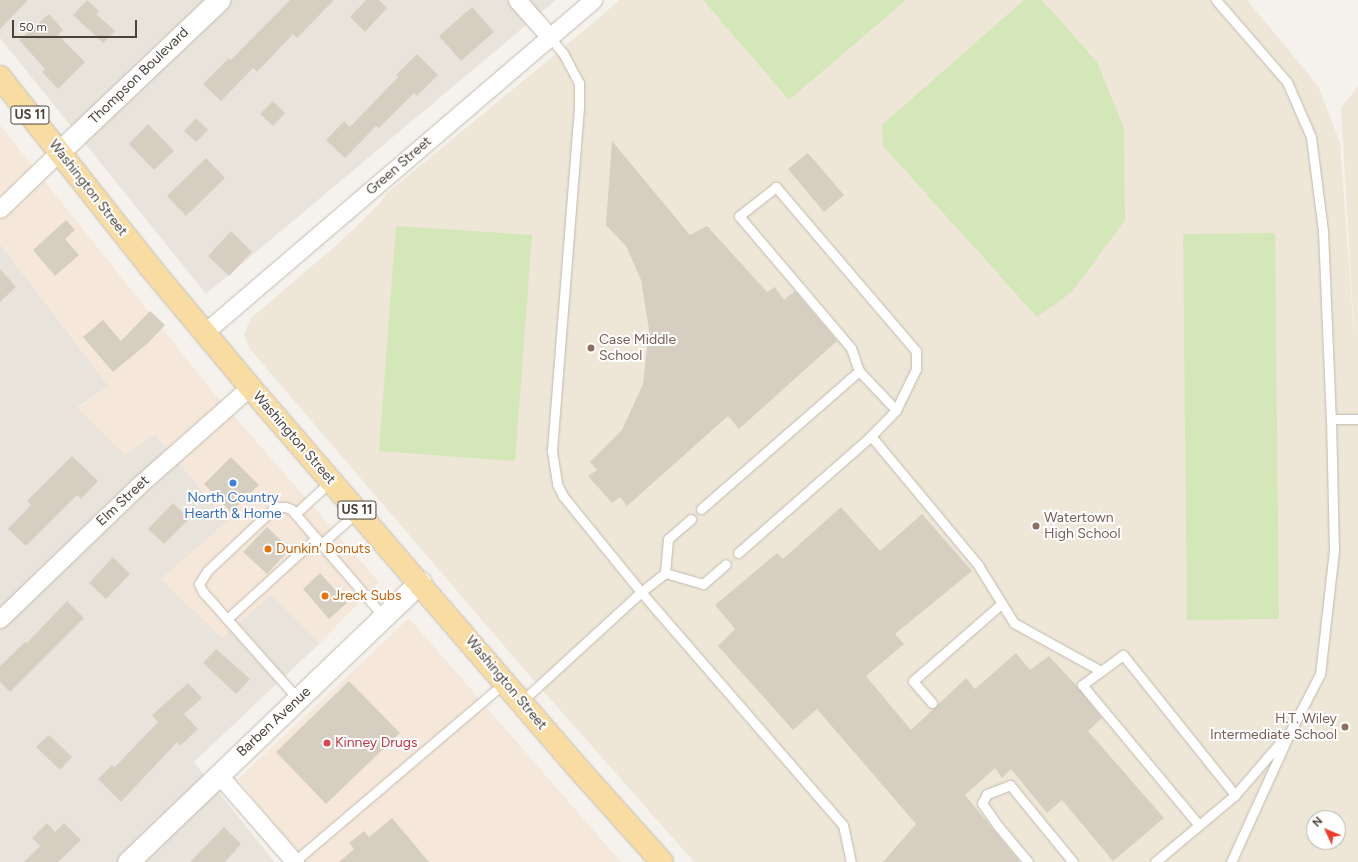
<!DOCTYPE html>
<html>
<head>
<meta charset="utf-8">
<style>
	body { margin:0 }
	#map { position:relative; width:1358px; height:862px; overflow:hidden; background:#f5f2ed; font-family:Figtree,sans-serif }
	div>[style] { position:absolute }
	.residential>* { inset:0; background:#e9e4db }
	.commercial>* { inset:0; background:#f5e8da }
	.education>* { inset:0; background:#eee6d7 }
	.green>* { inset:0; background:#d4e7b8 }
	.building>* { inset:0; background:#d7cec2 }
	.roads { filter:drop-shadow(0 0 1px #c1baaf) drop-shadow(0 0 1px #c1baaf) }
	.service>* { height:9px; margin:-4.5px; padding:0 4.5px; transform-origin:4.5px; border-radius:4.5px; background:#fff }
	.minor>* { height:17px; margin:-8.5px; padding:0 8.5px; transform-origin:8.5px; border-radius:8.5px; background:#fff }
	.tertiary>* { height:21px; margin:-10.5px; padding:0 10.5px; transform-origin:10.5px; border-radius:10.5px; background:#fff }
	.primary>* { height:22px; margin:-11px; padding:0 11px; transform-origin:11px; border-radius:11px; background:#f9dca2 }
	.dots>* { width:11px; height:11px; translate:-50% -50%; box-sizing:border-box; border:2px solid #fff; border-radius:50% }
	span { translate:-50% -50%; white-space:nowrap; text-align:center; line-height:1.15; -webkit-text-stroke:4px #fff; paint-order:stroke }
	.shield-label span { padding:1px 3px; background:#fff; border:1px solid; border-radius:3px; -webkit-text-stroke-width:0 }
	.shield-label { font-size:13px; color:#4a433a; font-weight:700 }
	.street-label { font-size:14px; color:#4a433a }
	.education-label { font-size:14px; color:#785e54 }
	.left { translate:0 -50%; text-align:left }
	.right { translate:-100% -50%; text-align:right }
	.shop-label { font-size:14px; color:#366cbe }
	.food-label { font-size:14px; color:#c56008 }
	.health-label { font-size:14px; color:#be3a42 }
	.north { position:absolute; left:1306px; top:810px; width:40px; height:40px; box-sizing:border-box; background:#fff; border:1px solid #b7b4b0; border-radius:50%; rotate:314deg; font-size:11px; font-weight:700; line-height:16px; text-align:center; color:#4a433a }
	.north::after { content:''; display:block; margin:auto; width:14px; height:18px; background:#ef3d2a; clip-path:polygon(50% 0,100% 100%,50% 72%,0 100%) }
	.scale { position:absolute; left:12px; top:20px; width:125px; height:18px; box-sizing:border-box; border:2px solid #4a433a; border-top:0; padding-left:5px; font-size:12px; line-height:14px; white-space:nowrap; color:#4a433a; -webkit-text-stroke:3px #fff; paint-order:stroke }
</style>
</head>
<body>
<div id="map">
	<div class="residential">
		<div style="clip-path:polygon(0 0,556px 0,206px 294px,0 38px)"></div>
		<div style="clip-path:polygon(0 244px,109px 386px,78px 407px,155px 434px,228px 521px,162px 579px,271px 595px,320px 643px,194px 762px,275px 862px,0 862px)"></div>
	</div>
	<div class="commercial">
		<div style="clip-path:polygon(0 125px,208px 386px,379px 582px,320px 643px,271px 595px,222px 638px,161px 579px,227px 521px,155px 434px,125px 455px,78px 408px,109px 386px,0 244px)"></div>
		<div style="clip-path:polygon(409px 618px,621px 862px,303px 862px,238px 779px)"></div>
	</div>
	<div class="education">
		<div style="clip-path:polygon(evenodd,619px 0,1247px 0,1318px 86px,1340px 142px,1355px 347px,1341px 108px,1358px 86px,1358px 862px,694px 862px,530px 676px,250px 349px,244px 335px,250px 319px,339px 243px,380px 203px,387px 193px,598px 19px,619px 0,1314px 818px,1338px 818px,1338px 842px,1314px 842px,1314px 818px)"></div>
	</div>
	<div class="green">
		<div style="clip-path:polygon(703px 0,906px 0,789px 100px)"></div>
		<div style="clip-path:polygon(1024px 0,1042px 0,1097px 62px,1124px 128px,1125px 220px,1072px 292px,1037px 317px,883px 146px,882px 125px)"></div>
		<div style="clip-path:polygon(396px 226px,532px 235px,515px 461px,379px 451px)"></div>
		<div style="clip-path:polygon(1275px 233px,1279px 619px,1187px 620px,1183px 234px)"></div>
	</div>
	<div class="building">
		<div style="clip-path:polygon(0 0,28px 0,0 29px)"></div>
		<div style="clip-path:polygon(87px 0,99px 11px,96px 14px,115px 31px,103px 43px,73px 15px)"></div>
		<div style="clip-path:polygon(290px 0,334px 0,297px 38px,293px 34px,257px 72px,253px 68px,221px 101px,203px 84px,229px 58px,231px 60px)"></div>
		<div style="clip-path:polygon(366px 0,379px 0,387px 8px,365px 32px,350px 17px)"></div>
		<div style="clip-path:polygon(472px 7px,494px 32px,461px 61px,439px 36px)"></div>
		<div style="clip-path:polygon(49px 14px,63px 30px,58px 35px,85px 62px,58px 89px,42px 72px,45px 69px,19px 40px)"></div>
		<div style="clip-path:polygon(417px 54px,438px 75px,417px 96px,414px 93px,379px 128px,376px 126px,345px 158px,326px 140px,344px 121px,350px 127px,398px 77px,396px 75px)"></div>
		<div style="clip-path:polygon(273px 101px,285px 113px,273px 126px,260px 114px)"></div>
		<div style="clip-path:polygon(196px 118px,208px 130px,196px 142px,184px 131px)"></div>
		<div style="clip-path:polygon(148px 124px,174px 151px,154px 170px,129px 144px)"></div>
		<div style="clip-path:polygon(612px 141px,690px 235px,707px 226px,767px 292px,775px 287px,784px 300px,795px 291px,837px 341px,739px 429px,728px 416px,627px 506px,620px 497px,612px 503px,588px 476px,597px 470px,590px 462px,622px 430px,643px 384px,649px 330px,641px 280px,626px 246px,606px 225px)"></div>
		<div style="clip-path:polygon(808px 153px,844px 195px,824px 212px,788px 169px)"></div>
		<div style="clip-path:polygon(206px 158px,225px 178px,186px 216px,167px 196px)"></div>
		<div style="clip-path:polygon(66px 220px,75px 230px,65px 239px,79px 255px,55px 276px,33px 250px)"></div>
		<div style="clip-path:polygon(231px 231px,252px 252px,229px 276px,208px 256px)"></div>
		<div style="clip-path:polygon(0 269px,16px 287px,0 302px)"></div>
		<div style="clip-path:polygon(150px 311px,165px 325px,148px 343px,113px 372px,83px 337px,103px 320px,121px 341px)"></div>
		<div style="clip-path:polygon(72px 456px,98px 481px,81px 499px,77px 495px,26px 546px,8px 529px,31px 505px,27px 501px)"></div>
		<div style="clip-path:polygon(231px 457px,259px 485px,231px 512px,204px 484px)"></div>
		<div style="clip-path:polygon(173px 503px,189px 519px,164px 544px,148px 529px)"></div>
		<div style="clip-path:polygon(841px 507px,880px 551px,922px 514px,972px 571px,895px 634px,904px 644px,866px 676px,911px 730px,966px 678px,975px 689px,1016px 653px,1030px 670px,1049px 656px,1076px 685px,1102px 718px,1088px 731px,1164px 818px,1113px 861px,1062px 800px,1047px 813px,1011px 769px,1002px 778px,995px 768px,965px 795px,1020px 862px,883px 862px,916px 824px,817px 709px,793px 730px,718px 646px,735px 629px,715px 605px,777px 553px,783px 559px)"></div>
		<div style="clip-path:polygon(267px 527px,290px 549px,267px 574px,243px 552px)"></div>
		<div style="clip-path:polygon(113px 557px,130px 574px,106px 599px,89px 583px)"></div>
		<div style="clip-path:polygon(320px 573px,347px 603px,329px 619px,303px 589px)"></div>
		<div style="clip-path:polygon(67px 601px,84px 618px,10px 692px,0 682px,0 666px,25px 642px,27px 643px)"></div>
		<div style="clip-path:polygon(216px 649px,250px 679px,236px 694px,203px 663px)"></div>
		<div style="clip-path:polygon(349px 681px,400px 733px,326px 804px,276px 752px)"></div>
		<div style="clip-path:polygon(188px 683px,202px 698px,184px 714px,198px 729px,180px 746px,177px 742px,121px 802px,98px 779px,112px 765px,115px 767px,158px 722px,152px 715px)"></div>
		<div style="clip-path:polygon(49px 735px,72px 757px,60px 770px,36px 747px)"></div>
		<div style="clip-path:polygon(392px 818px,429px 862px,339px 862px,354px 849px,349px 843px,364px 831px,369px 837px)"></div>
		<div style="clip-path:polygon(47px 823px,55px 832px,64px 823px,81px 840px,58px 862px,24px 862px,40px 846px,32px 838px)"></div>
		<div style="clip-path:polygon(224px 827px,241px 844px,225px 862px,190px 862px)"></div>
	</div>
	<div class="roads">
		<div class="service">
			<div style="left:1216px;top:0;width:108px;rotate:49.1deg"></div>
			<div style="left:1287px;top:82px;width:60px;rotate:66.4deg"></div>
			<div style="left:1311px;top:137px;width:95px;rotate:82.7deg"></div>
			<div style="left:1323px;top:231px;width:188px;rotate:87.6deg"></div>
			<div style="left:1331px;top:419px;width:131px;rotate:88.7deg"></div>
			<div style="left:1334px;top:550px;width:125px;rotate:96.4deg"></div>
			<div style="left:1320px;top:674px;width:61px;rotate:117.4deg"></div>
			<div style="left:1292px;top:728px;width:147px;rotate:114.5deg"></div>
			<div style="left:549px;top:36px;width:22px;rotate:51deg"></div>
			<div style="left:563px;top:53px;width:34px;rotate:62deg"></div>
			<div style="left:579px;top:83px;width:24px;rotate:90deg"></div>
			<div style="left:579px;top:107px;width:345px;rotate:94.5deg"></div>
			<div style="left:552px;top:451px;width:33px;rotate:81deg"></div>
			<div style="left:557px;top:484px;width:13px;rotate:63deg"></div>
			<div style="left:563px;top:496px;width:124px;rotate:50.9deg"></div>
			<div style="left:641px;top:592px;width:31px;rotate:-38deg"></div>
			<div style="left:1331px;top:419px;width:27px"></div>
			<div style="left:871px;top:436px;width:168px;rotate:50.3deg"></div>
			<div style="left:978px;top:565px;width:68px;rotate:58.2deg"></div>
			<div style="left:1014px;top:623px;width:99px;rotate:28.9deg"></div>
			<div style="left:701px;top:509px;width:210px;rotate:-41.1deg"></div>
			<div style="left:295px;top:514px;width:49px;rotate:-42.5deg"></div>
			<div style="left:691px;top:519px;width:30px;rotate:139deg"></div>
			<div style="left:668px;top:539px;width:34px;rotate:95deg"></div>
			<div style="left:665px;top:573px;width:40px;rotate:16deg"></div>
			<div style="left:703px;top:584px;width:30px;rotate:-41deg"></div>
			<div style="left:321px;top:544px;width:48px;rotate:-41.6deg"></div>
			<div style="left:738px;top:553px;width:177px;rotate:-41.3deg"></div>
			<div style="left:871px;top:436px;width:36px;rotate:-46deg"></div>
			<div style="left:896px;top:410px;width:46px;rotate:-64deg"></div>
			<div style="left:916px;top:369px;width:18px;rotate:-90deg"></div>
			<div style="left:916px;top:351px;width:216px;rotate:-130.5deg"></div>
			<div style="left:776px;top:187px;width:47px;rotate:141.9deg"></div>
			<div style="left:739px;top:216px;width:173px;rotate:49.7deg"></div>
			<div style="left:851px;top:348px;width:24px;rotate:71deg"></div>
			<div style="left:859px;top:371px;width:54px;rotate:46.5deg"></div>
			<div style="left:227px;top:619px;width:120px;rotate:-42.3deg"></div>
			<div style="left:298px;top:699px;width:143px;rotate:-131.6deg"></div>
			<div style="left:203px;top:592px;width:9px;rotate:-117deg"></div>
			<div style="left:199px;top:584px;width:15px;rotate:-58deg"></div>
			<div style="left:207px;top:571px;width:89px;rotate:-43.2deg"></div>
			<div style="left:272px;top:510px;width:6px;rotate:-31deg"></div>
			<div style="left:277px;top:507px;width:8px"></div>
			<div style="left:285px;top:507px;width:6px;rotate:18deg"></div>
			<div style="left:291px;top:509px;width:141px;rotate:49.3deg"></div>
			<div style="left:521px;top:702px;width:163px;rotate:-42.5deg"></div>
			<div style="left:641px;top:592px;width:308px;rotate:49.1deg"></div>
			<div style="left:843px;top:825px;width:38px;rotate:78deg"></div>
			<div style="left:932px;top:703px;width:29px;rotate:-131deg"></div>
			<div style="left:913px;top:681px;width:118px;rotate:-41.2deg"></div>
			<div style="left:1198px;top:824px;width:181px;rotate:-129.8deg"></div>
			<div style="left:1082px;top:685px;width:51px;rotate:-36.2deg"></div>
			<div style="left:1123px;top:655px;width:179px;rotate:51.3deg"></div>
			<div style="left:295px;top:861px;width:276px;rotate:-40.4deg"></div>
			<div style="left:1028px;top:862px;width:47px;rotate:-129.8deg"></div>
			<div style="left:998px;top:826px;width:28px;rotate:-125deg"></div>
			<div style="left:982px;top:803px;width:10px;rotate:-61deg"></div>
			<div style="left:987px;top:794px;width:25px;rotate:-21deg"></div>
			<div style="left:1010px;top:785px;width:99px;rotate:50.7deg"></div>
			<div style="left:1155px;top:862px;width:104px;rotate:-39.9deg"></div>
			<div style="left:1235px;top:795px;width:77px;rotate:-49.2deg"></div>
		</div>
		<div class="minor">
			<div style="left:517px;top:0;width:48px;rotate:48.4deg"></div>
			<div style="left:0;top:209px;width:82px;rotate:-44deg"></div>
			<div style="left:205px;top:332px;width:511px;rotate:-40.55deg"></div>
			<div style="left:0;top:619px;width:192px;rotate:-43.9deg"></div>
			<div style="left:138px;top:486px;width:149px;rotate:-41.5deg"></div>
			<div style="left:218px;top:774px;width:117px;rotate:48.8deg"></div>
		</div>
		<div class="tertiary">
			<div style="left:59px;top:152px;width:221px;rotate:-43.5deg"></div>
			<div style="left:128px;top:862px;width:405px;rotate:-43.8deg"></div>
		</div>
		<div class="primary">
			<div style="left:0;top:77px;width:242px;rotate:51.7deg"></div>
			<div style="left:150px;top:267px;width:156px;rotate:50.2deg"></div>
			<div style="left:250px;top:387px;width:501px;rotate:49.29deg"></div>
			<div style="left:577px;top:767px;width:127px;rotate:48.2deg"></div>
		</div>
	</div>
	<div class="dots">
		<div style="left:591px;top:348px;background:#8d6e63"></div>
		<div style="left:233px;top:483px;background:#3f7fe0"></div>
		<div style="left:1036px;top:526px;background:#8d6e63"></div>
		<div style="left:268px;top:549px;background:#e8710a"></div>
		<div style="left:325px;top:596px;background:#e8710a"></div>
		<div style="left:1345px;top:727px;background:#8d6e63"></div>
		<div style="left:327px;top:743px;background:#e0444e"></div>
	</div>
	<div class="shield-label">
		<span style="left:30px;top:115px">US 11</span>
		<span style="left:357px;top:510px">US 11</span>
	</div>
	<div class="street-label">
		<span style="left:139px;top:76px;rotate:-44deg">Thompson Boulevard</span>
		<span style="left:399px;top:166px;rotate:-41deg">Green Street</span>
		<span style="left:88px;top:188px;rotate:52deg">Washington Street</span>
		<span style="left:294px;top:438px;rotate:49deg">Washington Street</span>
		<span style="left:123px;top:501px;rotate:-43deg">Elm Street</span>
		<span style="left:506px;top:683px;rotate:50deg">Washington Street</span>
		<span style="left:274px;top:722px;rotate:-43deg">Barben Avenue</span>
	</div>
	<div class="education-label">
		<span class="left" style="left:599px;top:348px">Case Middle<br>School</span>
		<span class="left" style="left:1044px;top:526px">Watertown<br>High School</span>
		<span class="right" style="left:1337px;top:727px">H.T. Wiley<br>Intermediate School</span>
	</div>
	<div class="shop-label">
		<span style="left:233px;top:506px">North Country<br>Hearth &amp; Home</span>
	</div>
	<div class="food-label">
		<span class="left" style="left:276px;top:549px">Dunkin' Donuts</span>
		<span class="left" style="left:333px;top:596px">Jreck Subs</span>
	</div>
	<div class="health-label">
		<span class="left" style="left:335px;top:743px">Kinney Drugs</span>
	</div>
	<div class="north">N</div>
	<div class="scale">50 m</div>
</div>
</body>
</html>
